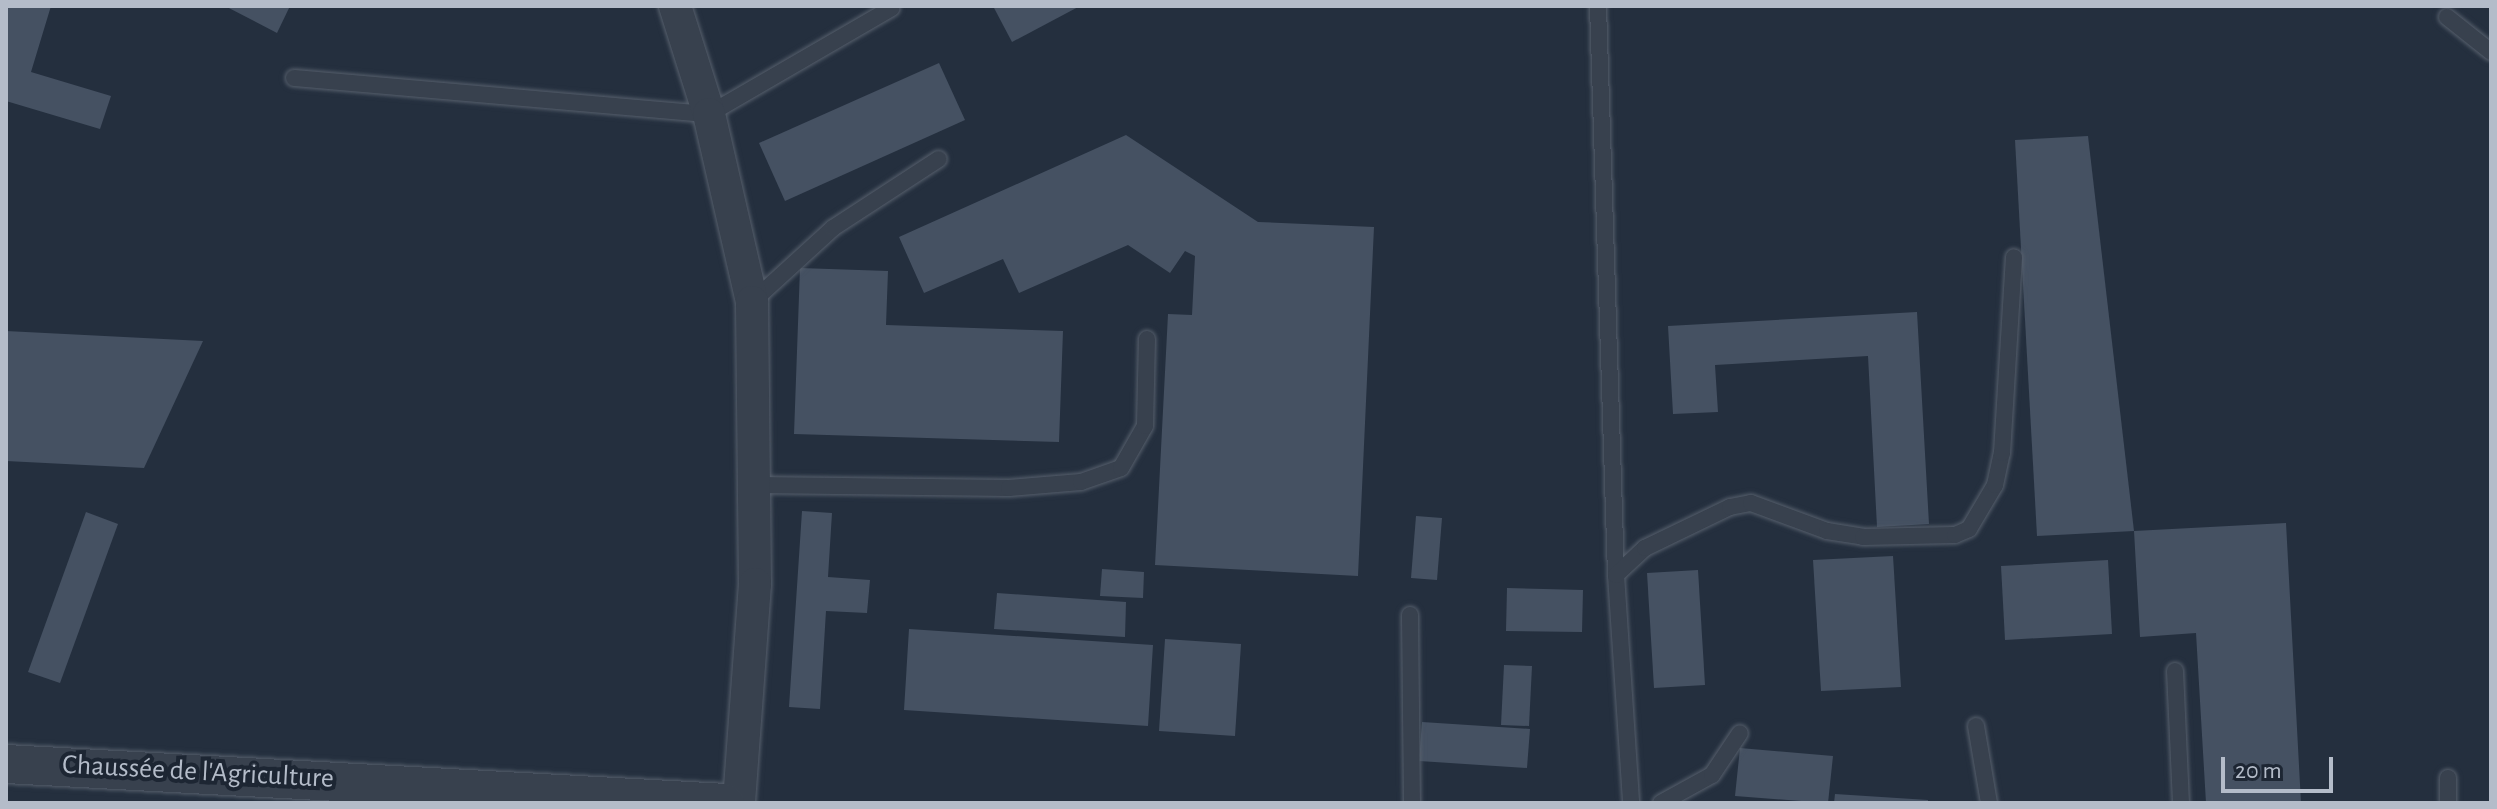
<!DOCTYPE html>
<html>
<head>
<meta charset="utf-8">
<style>
	body { margin:0 }
	#map { position:relative; width:2497px; height:809px; overflow:hidden; background:#242f3e; font-family:"Alegreya Sans",sans-serif }
	div>[style] { position:absolute }
	.building>* { inset:0; background:#455162 }
	.roads { filter:drop-shadow(0 0 2px #565f6c) drop-shadow(0 0 2px #565f6c) }
	.service>* { height:16px; margin:-8px; padding:0 8px; transform-origin:8px; border-radius:8px; background:#38414e }
	.minor>* { height:32px; margin:-16px; padding:0 16px; transform-origin:16px; border-radius:16px; background:#38414e }
	.tertiary>* { height:38px; margin:-19px; padding:0 19px; transform-origin:19px; border-radius:19px; background:#38414e }
	span { translate:-50% -50%; white-space:nowrap; text-align:center; line-height:1.15; -webkit-text-stroke:8px #1d2633; paint-order:stroke }
	.street-label { font-size:28px; color:#b4bcc9 }
	.frame { position:absolute; inset:0; border:8px solid #b4bcc9; pointer-events:none }
	.scale { position:absolute; left:2221px; top:757px; width:112px; height:36px; box-sizing:border-box; border:4px solid #b4bcc9; border-top:0; padding-left:10px; font-size:24px; line-height:28px; white-space:nowrap; color:#b4bcc9; -webkit-text-stroke:6px #1d2633; paint-order:stroke }
</style>
</head>
<body>
<div id="map">
	<div class="building">
		<div style="clip-path:polygon(6px 6px,51px 6px,31px 72px,111px 96px,100px 129px,6px 101px)"></div>
		<div style="clip-path:polygon(225px 6px,290px 6px,277px 33px)"></div>
		<div style="clip-path:polygon(993px 6px,1080px 6px,1012px 42px)"></div>
		<div style="clip-path:polygon(939px 63px,965px 120px,785px 201px,759px 143px)"></div>
		<div style="clip-path:polygon(1126px 135px,1258px 222px,1374px 227px,1358px 576px,1155px 565px,1168px 314px,1192px 315px,1195px 256px,1185px 251px,1170px 273px,1128px 245px,1019px 293px,1003px 259px,924px 293px,899px 237px)"></div>
		<div style="clip-path:polygon(2088px 136px,2134px 531px,2037px 536px,2015px 140px)"></div>
		<div style="clip-path:polygon(800px 268px,888px 271px,886px 325px,1063px 331px,1059px 442px,794px 434px)"></div>
		<div style="clip-path:polygon(1917px 312px,1929px 524px,1877px 527px,1868px 356px,1715px 365px,1718px 412px,1673px 414px,1668px 326px)"></div>
		<div style="clip-path:polygon(6px 331px,203px 341px,144px 468px,6px 461px)"></div>
		<div style="clip-path:polygon(802px 511px,832px 513px,828px 577px,870px 580px,867px 613px,826px 611px,820px 709px,789px 707px)"></div>
		<div style="clip-path:polygon(86px 512px,118px 524px,60px 683px,28px 672px)"></div>
		<div style="clip-path:polygon(1416px 516px,1442px 518px,1437px 580px,1411px 578px)"></div>
		<div style="clip-path:polygon(2286px 523px,2301px 803px,2206px 803px,2196px 633px,2140px 637px,2134px 531px)"></div>
		<div style="clip-path:polygon(1893px 556px,1901px 687px,1821px 691px,1813px 560px)"></div>
		<div style="clip-path:polygon(2108px 560px,2112px 634px,2005px 640px,2001px 566px)"></div>
		<div style="clip-path:polygon(1102px 569px,1144px 572px,1143px 598px,1100px 596px)"></div>
		<div style="clip-path:polygon(1698px 570px,1705px 685px,1654px 688px,1647px 573px)"></div>
		<div style="clip-path:polygon(1507px 588px,1583px 590px,1582px 632px,1506px 631px)"></div>
		<div style="clip-path:polygon(997px 593px,1126px 602px,1125px 637px,994px 629px)"></div>
		<div style="clip-path:polygon(909px 629px,1153px 645px,1148px 726px,904px 710px)"></div>
		<div style="clip-path:polygon(1165px 639px,1241px 644px,1235px 736px,1159px 731px)"></div>
		<div style="clip-path:polygon(1504px 665px,1532px 666px,1529px 726px,1501px 725px)"></div>
		<div style="clip-path:polygon(1422px 722px,1530px 729px,1527px 768px,1419px 761px)"></div>
		<div style="clip-path:polygon(1740px 748px,1833px 756px,1828px 803px,1735px 796px)"></div>
		<div style="clip-path:polygon(1835px 794px,1928px 800px,1928px 803px,1834px 803px)"></div>
	</div>
	<div class="roads">
		<div class="service">
			<div style="left:1598px;top:6px;width:569px;rotate:88.19deg"></div>
			<div style="left:1616px;top:575px;width:228px;rotate:86.2deg"></div>
			<div style="left:2447px;top:17px;width:56px;rotate:38.5deg"></div>
			<div style="left:294px;top:78px;width:417px;rotate:5deg"></div>
			<div style="left:709px;top:114px;width:211px;rotate:-30.1deg"></div>
			<div style="left:752px;top:302px;width:110px;rotate:-42.4deg"></div>
			<div style="left:833px;top:228px;width:126px;rotate:-33.1deg"></div>
			<div style="left:756px;top:485px;width:253px;rotate:0.7deg"></div>
			<div style="left:1009px;top:488px;width:72px;rotate:-4.8deg"></div>
			<div style="left:1081px;top:482px;width:42px;rotate:-19.3deg"></div>
			<div style="left:1121px;top:468px;width:48px;rotate:-60.3deg"></div>
			<div style="left:1145px;top:426px;width:87px;rotate:-88.7deg"></div>
			<div style="left:1616px;top:575px;width:40px;rotate:-43deg"></div>
			<div style="left:1645px;top:548px;width:94px;rotate:-25.8deg"></div>
			<div style="left:1730px;top:507px;width:21px;rotate:-11deg"></div>
			<div style="left:1751px;top:503px;width:81px;rotate:20.2deg"></div>
			<div style="left:1827px;top:531px;width:36px;rotate:9deg"></div>
			<div style="left:1863px;top:537px;width:92px;rotate:-1.2deg"></div>
			<div style="left:1955px;top:535px;width:15px;rotate:-23deg"></div>
			<div style="left:1969px;top:529px;width:51px;rotate:-59.4deg"></div>
			<div style="left:1995px;top:485px;width:33px;rotate:-78deg"></div>
			<div style="left:2002px;top:453px;width:196px;rotate:-86.5deg"></div>
			<div style="left:1410px;top:615px;width:188px;rotate:89.4deg"></div>
			<div style="left:2175px;top:671px;width:132px;rotate:87.4deg"></div>
			<div style="left:1976px;top:726px;width:78px;rotate:80.4deg"></div>
			<div style="left:1661px;top:803px;width:58px;rotate:-28.8deg"></div>
			<div style="left:1712px;top:775px;width:50px;rotate:-56.3deg"></div>
			<div style="left:2448px;top:803px;width:25px;rotate:-90deg"></div>
		</div>
		<div class="minor">
			<div style="left:675px;top:6px;width:113px;rotate:72.5deg"></div>
			<div style="left:709px;top:114px;width:193px;rotate:77.1deg"></div>
			<div style="left:752px;top:302px;width:282px;rotate:89.4deg"></div>
			<div style="left:755px;top:584px;width:220px;rotate:94.2deg"></div>
		</div>
		<div class="tertiary">
			<div style="left:6px;top:764px;width:720px;rotate:3.1deg"></div>
		</div>
	</div>
	<div class="street-label">
		<span style="left:198px;top:772px;rotate:3deg">Chaussée de l'Agriculture</span>
	</div>
	<div class="frame"></div>
	<div class="scale">20 m</div>
</div>
</body>
</html>
